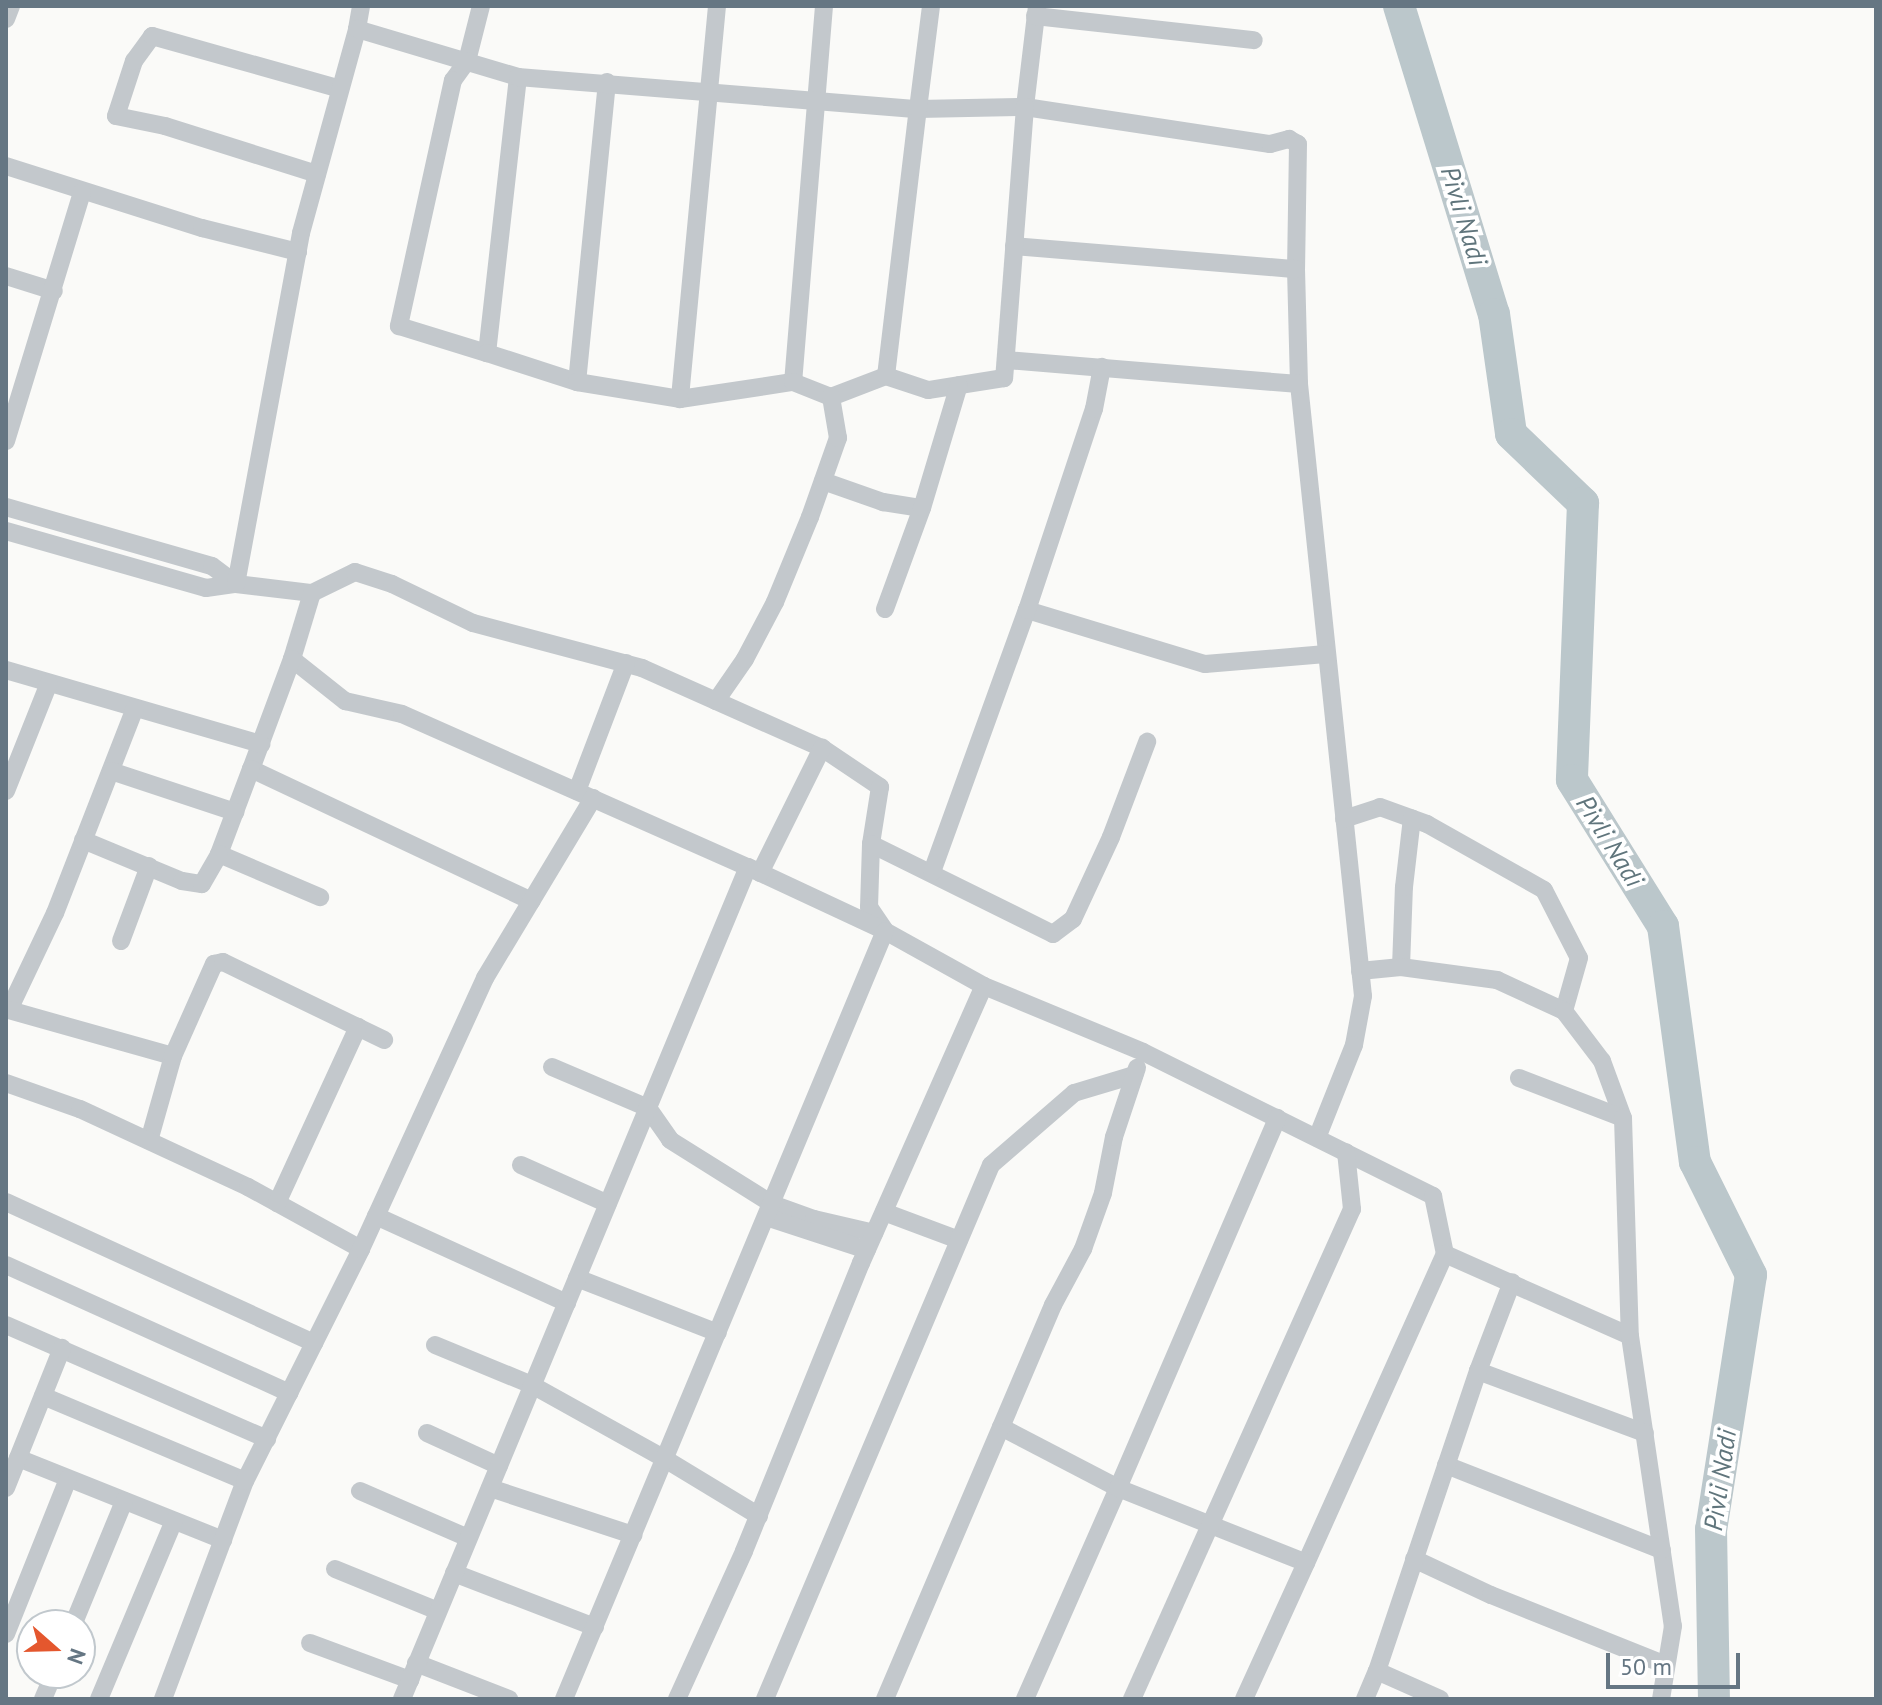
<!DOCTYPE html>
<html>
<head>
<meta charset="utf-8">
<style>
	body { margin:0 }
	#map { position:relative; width:1882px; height:1705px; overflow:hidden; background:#fafaf8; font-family:"PT Sans",sans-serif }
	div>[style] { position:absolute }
	.river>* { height:32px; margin:-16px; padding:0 16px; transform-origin:16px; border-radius:16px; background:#bbc7cb }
	.minor>* { height:18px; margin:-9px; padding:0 9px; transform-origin:9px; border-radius:9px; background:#c3c8cc }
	span { translate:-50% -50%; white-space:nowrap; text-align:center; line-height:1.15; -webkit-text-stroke:8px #fff; paint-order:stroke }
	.water-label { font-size:26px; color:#60757c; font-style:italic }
	.frame { position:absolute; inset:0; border:8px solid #657683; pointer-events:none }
	.north { position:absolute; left:16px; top:1609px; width:80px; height:80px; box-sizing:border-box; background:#fff; border:2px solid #c1c8cd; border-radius:50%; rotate:110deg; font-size:22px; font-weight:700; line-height:32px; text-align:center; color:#657683 }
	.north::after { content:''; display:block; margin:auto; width:28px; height:36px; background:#e4572e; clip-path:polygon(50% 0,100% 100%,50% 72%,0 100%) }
	.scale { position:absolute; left:1606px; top:1653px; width:134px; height:36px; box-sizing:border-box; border:4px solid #657683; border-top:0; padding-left:10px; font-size:24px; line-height:28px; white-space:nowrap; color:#657683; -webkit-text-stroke:6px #fff; paint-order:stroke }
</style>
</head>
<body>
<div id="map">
	<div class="river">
		<div style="left:1399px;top:6px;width:322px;rotate:72.9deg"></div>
		<div style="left:1494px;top:314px;width:121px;rotate:81.9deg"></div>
		<div style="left:1511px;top:434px;width:100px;rotate:43.8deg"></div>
		<div style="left:1583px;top:503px;width:277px;rotate:92.3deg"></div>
		<div style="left:1572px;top:780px;width:172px;rotate:58.1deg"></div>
		<div style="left:1663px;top:926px;width:238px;rotate:82.3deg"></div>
		<div style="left:1695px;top:1162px;width:126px;rotate:63.6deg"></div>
		<div style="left:1751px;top:1275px;width:257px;rotate:98.9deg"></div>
		<div style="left:1711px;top:1529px;width:170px;rotate:89deg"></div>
	</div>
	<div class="minor">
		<div style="left:481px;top:6px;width:57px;rotate:104.3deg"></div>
		<div style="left:467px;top:61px;width:24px;rotate:126deg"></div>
		<div style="left:453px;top:80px;width:252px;rotate:102.4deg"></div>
		<div style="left:399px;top:326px;width:92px;rotate:17.1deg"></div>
		<div style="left:717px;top:6px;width:395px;rotate:95.4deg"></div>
		<div style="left:680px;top:399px;width:114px;rotate:-8.6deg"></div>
		<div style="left:824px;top:6px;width:377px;rotate:94.7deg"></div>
		<div style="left:793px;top:382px;width:41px;rotate:21.5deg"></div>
		<div style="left:831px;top:397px;width:59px;rotate:-20.9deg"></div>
		<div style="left:1037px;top:6px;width:102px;rotate:96.8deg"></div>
		<div style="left:1025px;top:107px;width:248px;rotate:8.6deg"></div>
		<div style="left:1270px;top:144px;width:20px;rotate:-15deg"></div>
		<div style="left:1289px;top:139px;width:10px;rotate:29deg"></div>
		<div style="left:1298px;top:144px;width:125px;rotate:90.9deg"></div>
		<div style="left:1296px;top:269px;width:115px;rotate:88.5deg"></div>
		<div style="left:1299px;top:384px;width:615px;rotate:84.03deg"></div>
		<div style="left:1363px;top:996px;width:50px;rotate:100.4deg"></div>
		<div style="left:1354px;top:1045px;width:100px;rotate:111.7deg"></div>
		<div style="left:1035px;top:16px;width:220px;rotate:6.3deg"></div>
		<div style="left:6px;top:19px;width:14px;rotate:-69deg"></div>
		<div style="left:357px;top:29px;width:23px;rotate:-80deg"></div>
		<div style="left:518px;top:77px;width:278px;rotate:96.4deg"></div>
		<div style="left:487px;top:353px;width:95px;rotate:17.9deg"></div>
		<div style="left:607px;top:82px;width:301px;rotate:95.7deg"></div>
		<div style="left:577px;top:382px;width:104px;rotate:9.4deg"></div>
		<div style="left:6px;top:166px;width:206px;rotate:17.6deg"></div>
		<div style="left:202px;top:228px;width:99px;rotate:14deg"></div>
		<div style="left:317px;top:174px;width:159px;rotate:-162.5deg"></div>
		<div style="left:165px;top:126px;width:50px;rotate:-168.5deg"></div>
		<div style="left:116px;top:116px;width:58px;rotate:-71.9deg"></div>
		<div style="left:134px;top:61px;width:31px;rotate:-54deg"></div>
		<div style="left:152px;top:36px;width:195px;rotate:15.7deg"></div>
		<div style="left:1014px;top:246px;width:283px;rotate:4.7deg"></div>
		<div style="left:6px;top:276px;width:50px;rotate:17.4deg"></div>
		<div style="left:1006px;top:360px;width:294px;rotate:4.7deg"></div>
		<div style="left:6px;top:441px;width:260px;rotate:-73deg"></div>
		<div style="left:823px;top:481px;width:64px;rotate:19.3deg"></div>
		<div style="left:883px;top:502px;width:39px;rotate:9deg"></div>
		<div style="left:6px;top:507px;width:214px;rotate:16deg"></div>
		<div style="left:212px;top:566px;width:30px;rotate:37deg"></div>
		<div style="left:6px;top:531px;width:208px;rotate:15.9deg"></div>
		<div style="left:206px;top:588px;width:30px;rotate:-8deg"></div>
		<div style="left:236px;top:584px;width:77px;rotate:6.8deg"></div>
		<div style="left:312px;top:593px;width:48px;rotate:-26deg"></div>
		<div style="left:355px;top:572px;width:39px;rotate:18deg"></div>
		<div style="left:392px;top:584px;width:90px;rotate:25.7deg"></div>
		<div style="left:473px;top:623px;width:175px;rotate:14.9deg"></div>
		<div style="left:642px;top:668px;width:197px;rotate:24deg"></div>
		<div style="left:822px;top:748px;width:70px;rotate:33.9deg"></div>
		<div style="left:880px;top:787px;width:58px;rotate:99deg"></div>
		<div style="left:871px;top:844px;width:63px;rotate:91.8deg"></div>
		<div style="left:869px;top:907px;width:27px;rotate:56deg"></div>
		<div style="left:236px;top:584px;width:357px;rotate:-79.5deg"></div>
		<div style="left:301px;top:233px;width:212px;rotate:-74.6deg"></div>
		<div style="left:357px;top:29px;width:168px;rotate:16.6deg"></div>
		<div style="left:518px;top:77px;width:401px;rotate:4.6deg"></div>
		<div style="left:918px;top:109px;width:107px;rotate:-1.1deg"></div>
		<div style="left:1025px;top:107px;width:272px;rotate:94.4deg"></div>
		<div style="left:1004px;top:378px;width:77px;rotate:171deg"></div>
		<div style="left:928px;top:390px;width:44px;rotate:-161.6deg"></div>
		<div style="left:886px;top:376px;width:269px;rotate:-83.2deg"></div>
		<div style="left:918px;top:109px;width:104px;rotate:-82.8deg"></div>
		<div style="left:312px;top:593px;width:69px;rotate:106.9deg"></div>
		<div style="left:292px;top:659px;width:68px;rotate:38.4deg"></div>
		<div style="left:345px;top:701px;width:58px;rotate:12.8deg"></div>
		<div style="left:402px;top:714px;width:378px;rotate:23.9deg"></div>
		<div style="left:748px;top:867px;width:151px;rotate:25deg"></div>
		<div style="left:885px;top:931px;width:113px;rotate:29.1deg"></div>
		<div style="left:984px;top:986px;width:172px;rotate:22.5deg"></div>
		<div style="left:1143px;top:1052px;width:324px;rotate:26.4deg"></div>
		<div style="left:1433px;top:1196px;width:59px;rotate:78.3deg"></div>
		<div style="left:1445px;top:1254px;width:202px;rotate:23.9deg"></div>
		<div style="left:1630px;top:1336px;width:293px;rotate:81.6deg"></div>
		<div style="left:1673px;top:1626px;width:74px;rotate:99.3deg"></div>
		<div style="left:885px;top:609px;width:108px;rotate:-69.9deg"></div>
		<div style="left:922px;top:508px;width:128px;rotate:-73.3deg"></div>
		<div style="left:1027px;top:610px;width:186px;rotate:16.9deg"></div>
		<div style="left:1205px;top:664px;width:121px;rotate:-4.7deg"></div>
		<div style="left:292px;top:659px;width:117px;rotate:110.4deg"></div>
		<div style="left:251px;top:769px;width:310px;rotate:25.2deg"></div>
		<div style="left:6px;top:670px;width:266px;rotate:16.2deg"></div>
		<div style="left:716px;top:701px;width:51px;rotate:-55.4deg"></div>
		<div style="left:745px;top:659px;width:64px;rotate:-62.2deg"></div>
		<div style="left:775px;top:602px;width:92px;rotate:-67.6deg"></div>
		<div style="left:810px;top:517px;width:84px;rotate:-70.5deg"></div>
		<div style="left:838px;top:438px;width:42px;rotate:-99.7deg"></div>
		<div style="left:135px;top:708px;width:220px;rotate:111.3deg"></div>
		<div style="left:55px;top:913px;width:107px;rotate:115.4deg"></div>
		<div style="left:9px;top:1010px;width:170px;rotate:15.7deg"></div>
		<div style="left:173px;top:1056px;width:88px;rotate:105.8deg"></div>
		<div style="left:251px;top:769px;width:91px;rotate:110.6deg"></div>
		<div style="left:219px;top:854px;width:110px;rotate:23.1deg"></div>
		<div style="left:111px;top:771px;width:131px;rotate:18.3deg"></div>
		<div style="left:6px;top:791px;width:116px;rotate:-68.3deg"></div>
		<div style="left:577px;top:791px;width:137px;rotate:-69.1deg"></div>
		<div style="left:1344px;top:819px;width:38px;rotate:-18deg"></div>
		<div style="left:1380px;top:807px;width:50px;rotate:19.9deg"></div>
		<div style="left:1427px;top:824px;width:134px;rotate:29.4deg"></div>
		<div style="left:1544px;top:890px;width:76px;rotate:62.8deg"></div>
		<div style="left:1579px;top:958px;width:55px;rotate:105.8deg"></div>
		<div style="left:83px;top:840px;width:107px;rotate:22.5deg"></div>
		<div style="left:182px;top:881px;width:20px;rotate:9deg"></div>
		<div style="left:202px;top:884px;width:34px;rotate:-60deg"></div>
		<div style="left:871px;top:844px;width:203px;rotate:26.3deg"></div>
		<div style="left:1053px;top:934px;width:25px;rotate:-37deg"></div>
		<div style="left:1073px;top:919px;width:90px;rotate:-65.1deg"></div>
		<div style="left:1111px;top:837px;width:102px;rotate:-69.2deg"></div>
		<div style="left:932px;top:872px;width:279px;rotate:-70.1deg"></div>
		<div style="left:1027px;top:610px;width:212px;rotate:-71.6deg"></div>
		<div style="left:1094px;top:409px;width:43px;rotate:-79.2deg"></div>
		<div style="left:760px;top:873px;width:140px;rotate:-63.6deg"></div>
		<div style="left:121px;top:941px;width:80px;rotate:-69.5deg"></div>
		<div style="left:1401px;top:967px;width:80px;rotate:-87.9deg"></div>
		<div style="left:1404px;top:887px;width:69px;rotate:-83.4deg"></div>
		<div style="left:1360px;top:971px;width:41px;rotate:-5.6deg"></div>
		<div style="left:1401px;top:967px;width:97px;rotate:7.7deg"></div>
		<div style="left:1497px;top:980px;width:74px;rotate:24.8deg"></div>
		<div style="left:1564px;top:1011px;width:63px;rotate:52.8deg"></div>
		<div style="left:1602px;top:1061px;width:61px;rotate:69.8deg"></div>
		<div style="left:173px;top:1056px;width:101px;rotate:-66deg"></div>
		<div style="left:214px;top:964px;width:9px;rotate:-13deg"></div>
		<div style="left:223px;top:962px;width:179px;rotate:25.8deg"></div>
		<div style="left:552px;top:1067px;width:104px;rotate:23.1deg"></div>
		<div style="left:648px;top:1108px;width:39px;rotate:55deg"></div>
		<div style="left:670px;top:1140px;width:120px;rotate:32.1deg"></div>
		<div style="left:772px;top:1204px;width:45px;rotate:19.7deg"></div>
		<div style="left:814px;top:1219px;width:62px;rotate:13.1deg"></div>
		<div style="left:1519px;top:1078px;width:111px;rotate:21deg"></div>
		<div style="left:1623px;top:1118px;width:218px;rotate:88.2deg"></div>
		<div style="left:6px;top:1083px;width:78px;rotate:19.4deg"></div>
		<div style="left:80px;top:1109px;width:185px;rotate:24.9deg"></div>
		<div style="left:248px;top:1187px;width:129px;rotate:28.8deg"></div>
		<div style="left:521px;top:1165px;width:95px;rotate:24.1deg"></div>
		<div style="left:6px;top:1202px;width:339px;rotate:24.6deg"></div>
		<div style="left:277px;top:1203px;width:194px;rotate:-65.3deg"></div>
		<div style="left:884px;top:1212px;width:80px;rotate:20.5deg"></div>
		<div style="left:376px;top:1216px;width:210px;rotate:24.5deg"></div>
		<div style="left:766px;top:1217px;width:106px;rotate:18.1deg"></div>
		<div style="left:6px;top:1265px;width:311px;rotate:24.3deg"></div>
		<div style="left:577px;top:1278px;width:151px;rotate:21.3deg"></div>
		<div style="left:6px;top:1325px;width:285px;rotate:23.6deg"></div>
		<div style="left:435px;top:1345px;width:105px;rotate:22.4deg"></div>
		<div style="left:532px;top:1385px;width:152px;rotate:29.1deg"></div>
		<div style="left:665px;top:1459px;width:110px;rotate:31.2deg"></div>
		<div style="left:1478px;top:1371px;width:178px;rotate:20.4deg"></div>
		<div style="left:43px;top:1396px;width:219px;rotate:22.8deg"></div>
		<div style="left:1001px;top:1427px;width:132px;rotate:27.5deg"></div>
		<div style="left:1118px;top:1488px;width:403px;rotate:-66.7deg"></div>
		<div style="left:427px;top:1433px;width:79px;rotate:24.6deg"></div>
		<div style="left:18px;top:1458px;width:221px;rotate:21.8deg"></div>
		<div style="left:1446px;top:1465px;width:232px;rotate:21.5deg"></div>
		<div style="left:6px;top:1488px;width:151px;rotate:-68.2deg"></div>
		<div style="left:490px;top:1488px;width:151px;rotate:18.2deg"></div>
		<div style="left:360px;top:1491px;width:118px;rotate:23.5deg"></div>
		<div style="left:1414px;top:1559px;width:85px;rotate:25.1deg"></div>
		<div style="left:1491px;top:1595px;width:188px;rotate:21.8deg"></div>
		<div style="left:1306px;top:1563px;width:339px;rotate:-65.8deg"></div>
		<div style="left:335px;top:1569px;width:111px;rotate:22.2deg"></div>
		<div style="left:454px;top:1573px;width:151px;rotate:21deg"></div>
		<div style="left:73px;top:1625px;width:134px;rotate:-67.6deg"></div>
		<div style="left:6px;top:1634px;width:167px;rotate:-68.2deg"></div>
		<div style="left:310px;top:1643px;width:107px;rotate:20.3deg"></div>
		<div style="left:416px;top:1663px;width:100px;rotate:21.2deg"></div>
		<div style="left:1377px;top:1671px;width:317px;rotate:-71.4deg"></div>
		<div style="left:1478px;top:1371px;width:95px;rotate:-69.1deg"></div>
		<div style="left:43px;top:1699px;width:28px;rotate:-67deg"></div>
		<div style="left:99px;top:1699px;width:193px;rotate:-67.2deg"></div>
		<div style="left:163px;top:1699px;width:233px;rotate:-69.4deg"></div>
		<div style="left:245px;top:1481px;width:259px;rotate:-63.4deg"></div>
		<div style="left:361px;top:1249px;width:298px;rotate:-65.4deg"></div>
		<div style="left:485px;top:978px;width:210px;rotate:-59deg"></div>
		<div style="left:402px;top:1699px;width:901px;rotate:-67.42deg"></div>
		<div style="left:564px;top:1699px;width:832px;rotate:-67.32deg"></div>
		<div style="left:677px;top:1699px;width:162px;rotate:-65.6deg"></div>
		<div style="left:744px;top:1551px;width:311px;rotate:-67.9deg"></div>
		<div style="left:861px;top:1263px;width:303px;rotate:-66.1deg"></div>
		<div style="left:765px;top:1699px;width:580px;rotate:-67.06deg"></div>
		<div style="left:991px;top:1165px;width:110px;rotate:-40.9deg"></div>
		<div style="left:1074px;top:1093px;width:63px;rotate:-16.7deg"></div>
		<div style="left:885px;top:1699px;width:428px;rotate:-66.9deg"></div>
		<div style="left:1053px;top:1305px;width:64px;rotate:-61.8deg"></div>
		<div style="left:1083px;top:1249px;width:59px;rotate:-70.3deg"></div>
		<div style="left:1103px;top:1193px;width:57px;rotate:-78.9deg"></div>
		<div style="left:1114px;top:1137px;width:73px;rotate:-71.6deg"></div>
		<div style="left:1025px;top:1699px;width:231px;rotate:-66.2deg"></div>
		<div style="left:1118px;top:1488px;width:202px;rotate:21.7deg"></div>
		<div style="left:1306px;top:1563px;width:149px;rotate:114.5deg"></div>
		<div style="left:1132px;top:1699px;width:537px;rotate:-65.82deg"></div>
		<div style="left:1352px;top:1209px;width:57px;rotate:-96deg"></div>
		<div style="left:1365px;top:1699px;width:30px;rotate:-67deg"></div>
		<div style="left:1377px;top:1671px;width:69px;rotate:24deg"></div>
	</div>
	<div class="water-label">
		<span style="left:1464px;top:216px;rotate:73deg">Pivli Nadi</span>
		<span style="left:1610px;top:841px;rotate:58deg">Pivli Nadi</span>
		<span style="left:1720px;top:1480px;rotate:-82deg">Pivli Nadi</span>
	</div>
	<div class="frame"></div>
	<div class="north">N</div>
	<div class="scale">50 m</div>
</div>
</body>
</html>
